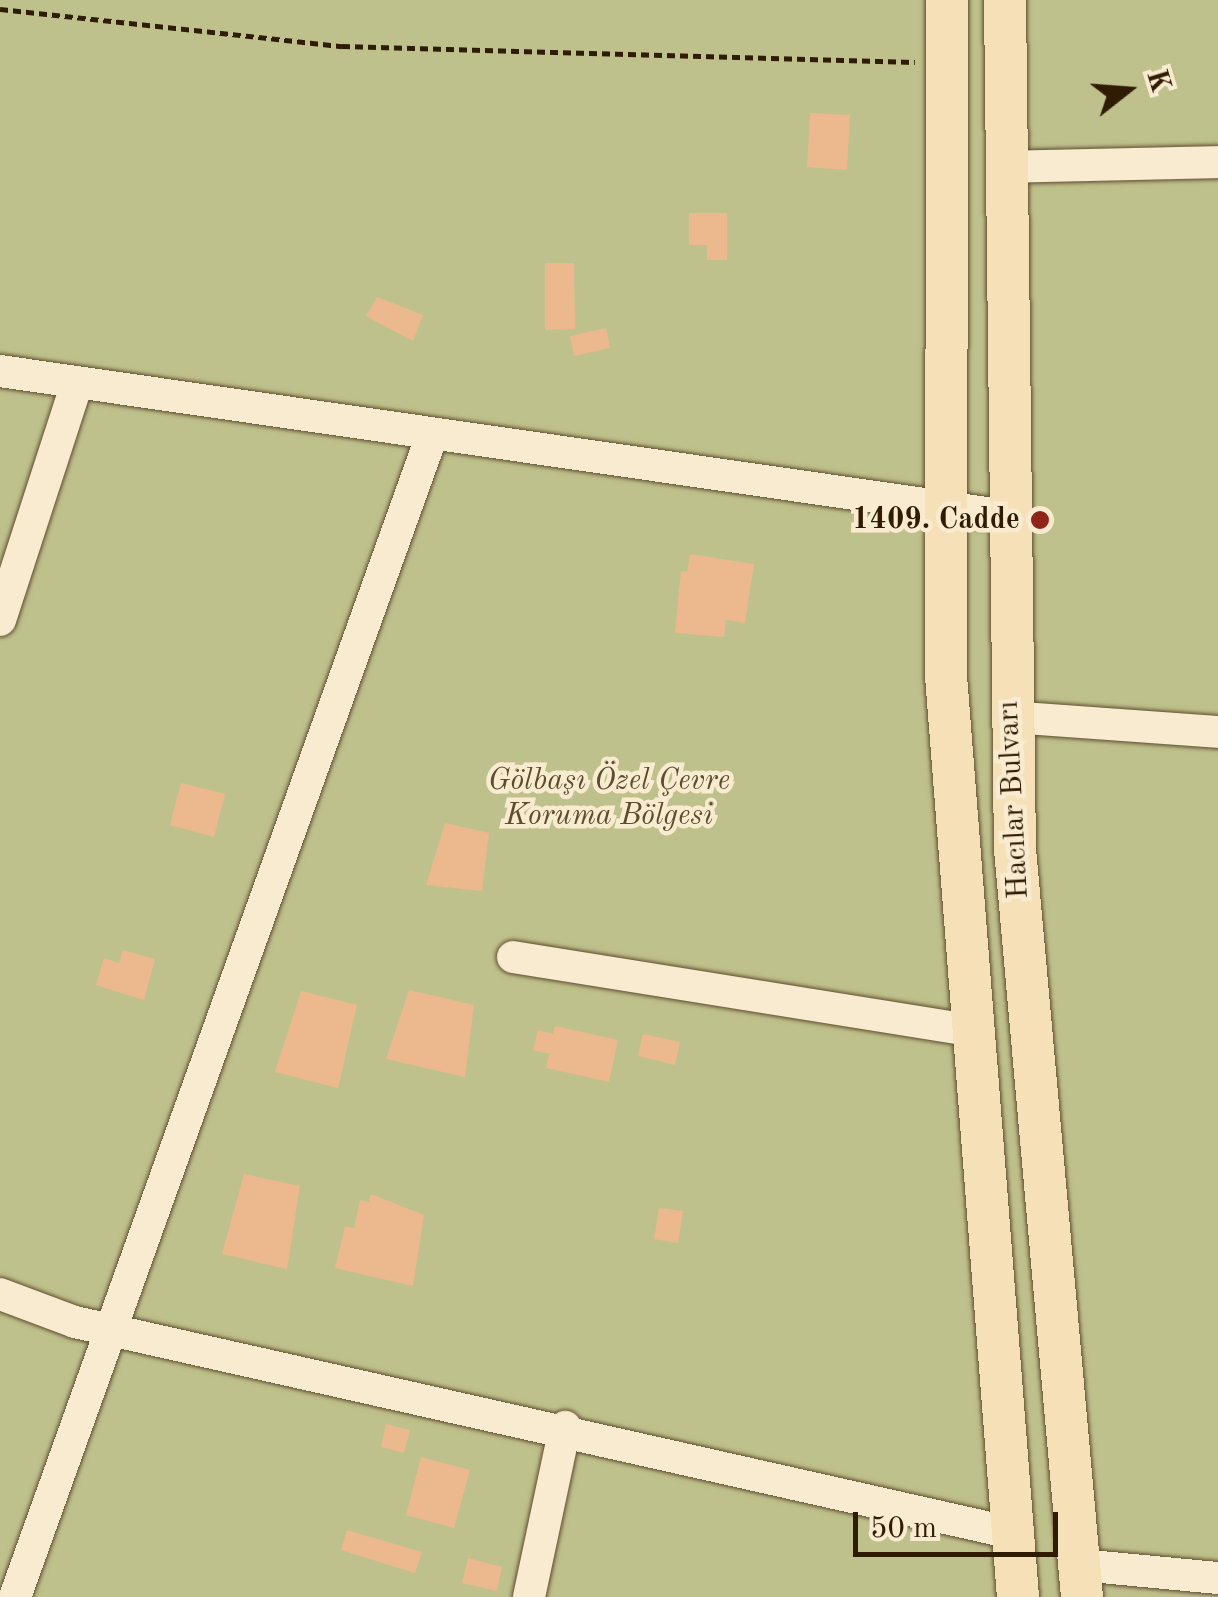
<!DOCTYPE html>
<html>
<head>
<meta charset="utf-8">
<style>
	body { margin:0 }
	#map { position:relative; width:1218px; height:1597px; overflow:hidden; background:#f5e0b7; font-family:"Old Standard TT",serif }
	div>[style] { position:absolute }
	.green>* { inset:0; background:#bfc18c }
	.building>* { inset:0; background:#ecb88e }
	.path>* { height:5px; margin-top:-2.5px; transform-origin:0; background:repeating-linear-gradient(90deg,#2f1c03 0 8px,transparent 0 13px) }
	.roads { filter:drop-shadow(0 0 2px #604d30) drop-shadow(0 0 2px #604d30) }
	.minor>* { height:32px; margin:-16px; padding:0 16px; transform-origin:16px; border-radius:16px; background:#f8ebd0 }
	.major>* { height:42px; margin:-21px; padding:0 21px; transform-origin:21px; border-radius:21px; background:#f5e0b7 }
	.dots>* { width:28px; height:28px; translate:-50% -50%; box-sizing:border-box; border:5px solid #f8ebd0; border-radius:50% }
	span { translate:-50% -50%; white-space:nowrap; text-align:center; line-height:1.15; -webkit-text-stroke:9px #f8ebd0; paint-order:stroke }
	.poi-label { font-size:30px; color:#2f1c03; font-weight:700 }
	.right { translate:-100% -50%; text-align:right }
	.park-label { font-size:30px; color:#5a4e2c; font-style:italic }
	.street-label { font-size:30px; color:#2f1c03 }
	.north { position:absolute; left:1078px; top:40px; width:100px; height:100px; -webkit-text-stroke:8px #f8ebd0; paint-order:stroke; rotate:73deg; font-size:28px; font-weight:700; line-height:40px; text-align:center; color:#2f1c03 }
	.north::after { content:''; display:block; margin:auto; width:35px; height:45px; background:#2f1c03; clip-path:polygon(50% 0,100% 100%,50% 72%,0 100%) }
	.scale { position:absolute; left:853px; top:1512px; width:205px; height:45px; box-sizing:border-box; border:5px solid #2f1c03; border-top:0; padding-left:12px; font-size:30px; line-height:35px; white-space:nowrap; color:#2f1c03; -webkit-text-stroke:8px #f8ebd0; paint-order:stroke }
</style>
</head>
<body>
<div id="map">
	<div class="green">
		<div style="clip-path:polygon(0 0,1218px 0,1218px 1597px,0 1597px)"></div>
	</div>
	<div class="building">
		<div style="clip-path:polygon(810px 113px,850px 115px,847px 170px,807px 167px)"></div>
		<div style="clip-path:polygon(689px 213px,727px 213px,727px 260px,707px 260px,707px 245px,689px 245px)"></div>
		<div style="clip-path:polygon(545px 263px,574px 263px,575px 329px,545px 330px)"></div>
		<div style="clip-path:polygon(377px 297px,423px 315px,413px 341px,366px 316px)"></div>
		<div style="clip-path:polygon(606px 328px,610px 348px,574px 356px,570px 336px)"></div>
		<div style="clip-path:polygon(690px 554px,754px 564px,745px 623px,726px 620px,724px 637px,675px 633px,681px 571px,687px 572px)"></div>
		<div style="clip-path:polygon(181px 783px,225px 794px,214px 837px,170px 825px)"></div>
		<div style="clip-path:polygon(445px 823px,489px 833px,482px 891px,426px 885px)"></div>
		<div style="clip-path:polygon(123px 950px,155px 959px,144px 1000px,96px 985px,104px 958px,119px 963px)"></div>
		<div style="clip-path:polygon(409px 990px,474px 1005px,465px 1077px,386px 1059px)"></div>
		<div style="clip-path:polygon(301px 991px,357px 1005px,338px 1088px,275px 1072px)"></div>
		<div style="clip-path:polygon(555px 1026px,618px 1040px,609px 1082px,546px 1068px,549px 1054px,533px 1050px,538px 1030px,553px 1034px)"></div>
		<div style="clip-path:polygon(643px 1034px,680px 1042px,675px 1065px,638px 1056px)"></div>
		<div style="clip-path:polygon(244px 1174px,300px 1186px,287px 1269px,222px 1254px)"></div>
		<div style="clip-path:polygon(371px 1194px,424px 1215px,413px 1286px,335px 1268px,345px 1226px,354px 1228px,360px 1200px,369px 1202px)"></div>
		<div style="clip-path:polygon(659px 1208px,683px 1211px,678px 1243px,654px 1239px)"></div>
		<div style="clip-path:polygon(386px 1424px,410px 1430px,404px 1453px,381px 1447px)"></div>
		<div style="clip-path:polygon(421px 1457px,470px 1470px,454px 1528px,406px 1515px)"></div>
		<div style="clip-path:polygon(347px 1530px,422px 1552px,415px 1573px,341px 1550px)"></div>
		<div style="clip-path:polygon(468px 1558px,502px 1567px,497px 1591px,462px 1583px)"></div>
	</div>
	<div class="path">
		<div style="left:0;top:9px;width:344px;rotate:6.2deg"></div>
		<div style="left:342px;top:46px;width:573px;rotate:1.6deg"></div>
	</div>
	<div class="roads">
		<div class="minor">
			<div style="left:1005px;top:167px;width:213px;rotate:-1.3deg"></div>
			<div style="left:0;top:371px;width:1017px;rotate:8.19deg"></div>
			<div style="left:0;top:620px;width:249px;rotate:-72deg"></div>
			<div style="left:1010px;top:717px;width:209px;rotate:4.1deg"></div>
			<div style="left:513px;top:957px;width:463px;rotate:9.1deg"></div>
			<div style="left:0;top:1294px;width:80px;rotate:20.5deg"></div>
			<div style="left:75px;top:1322px;width:960px;rotate:12.69deg"></div>
			<div style="left:1080px;top:1565px;width:139px;rotate:5.4deg"></div>
			<div style="left:15px;top:1597px;width:1231px;rotate:-70.26deg"></div>
			<div style="left:529px;top:1597px;width:174px;rotate:-78deg"></div>
		</div>
		<div class="major">
			<div style="left:947px;top:0;width:676px;rotate:90.08deg"></div>
			<div style="left:946px;top:676px;width:924px;rotate:85.53deg"></div>
			<div style="left:1005px;top:0;width:849px;rotate:89.33deg"></div>
			<div style="left:1015px;top:849px;width:751px;rotate:84.88deg"></div>
		</div>
	</div>
	<div class="dots">
		<div style="left:1040px;top:520px;background:#8f2418"></div>
	</div>
	<div class="poi-label">
		<span class="right" style="left:1020px;top:520px">1409. Cadde</span>
	</div>
	<div class="park-label">
		<span style="left:609px;top:798px">Gölbaşı Özel Çevre<br>Koruma Bölgesi</span>
	</div>
	<div class="street-label">
		<span style="left:1014px;top:800px;rotate:-93deg">Hacılar Bulvarı</span>
	</div>
	<div class="north">K</div>
	<div class="scale">50 m</div>
</div>
</body>
</html>
